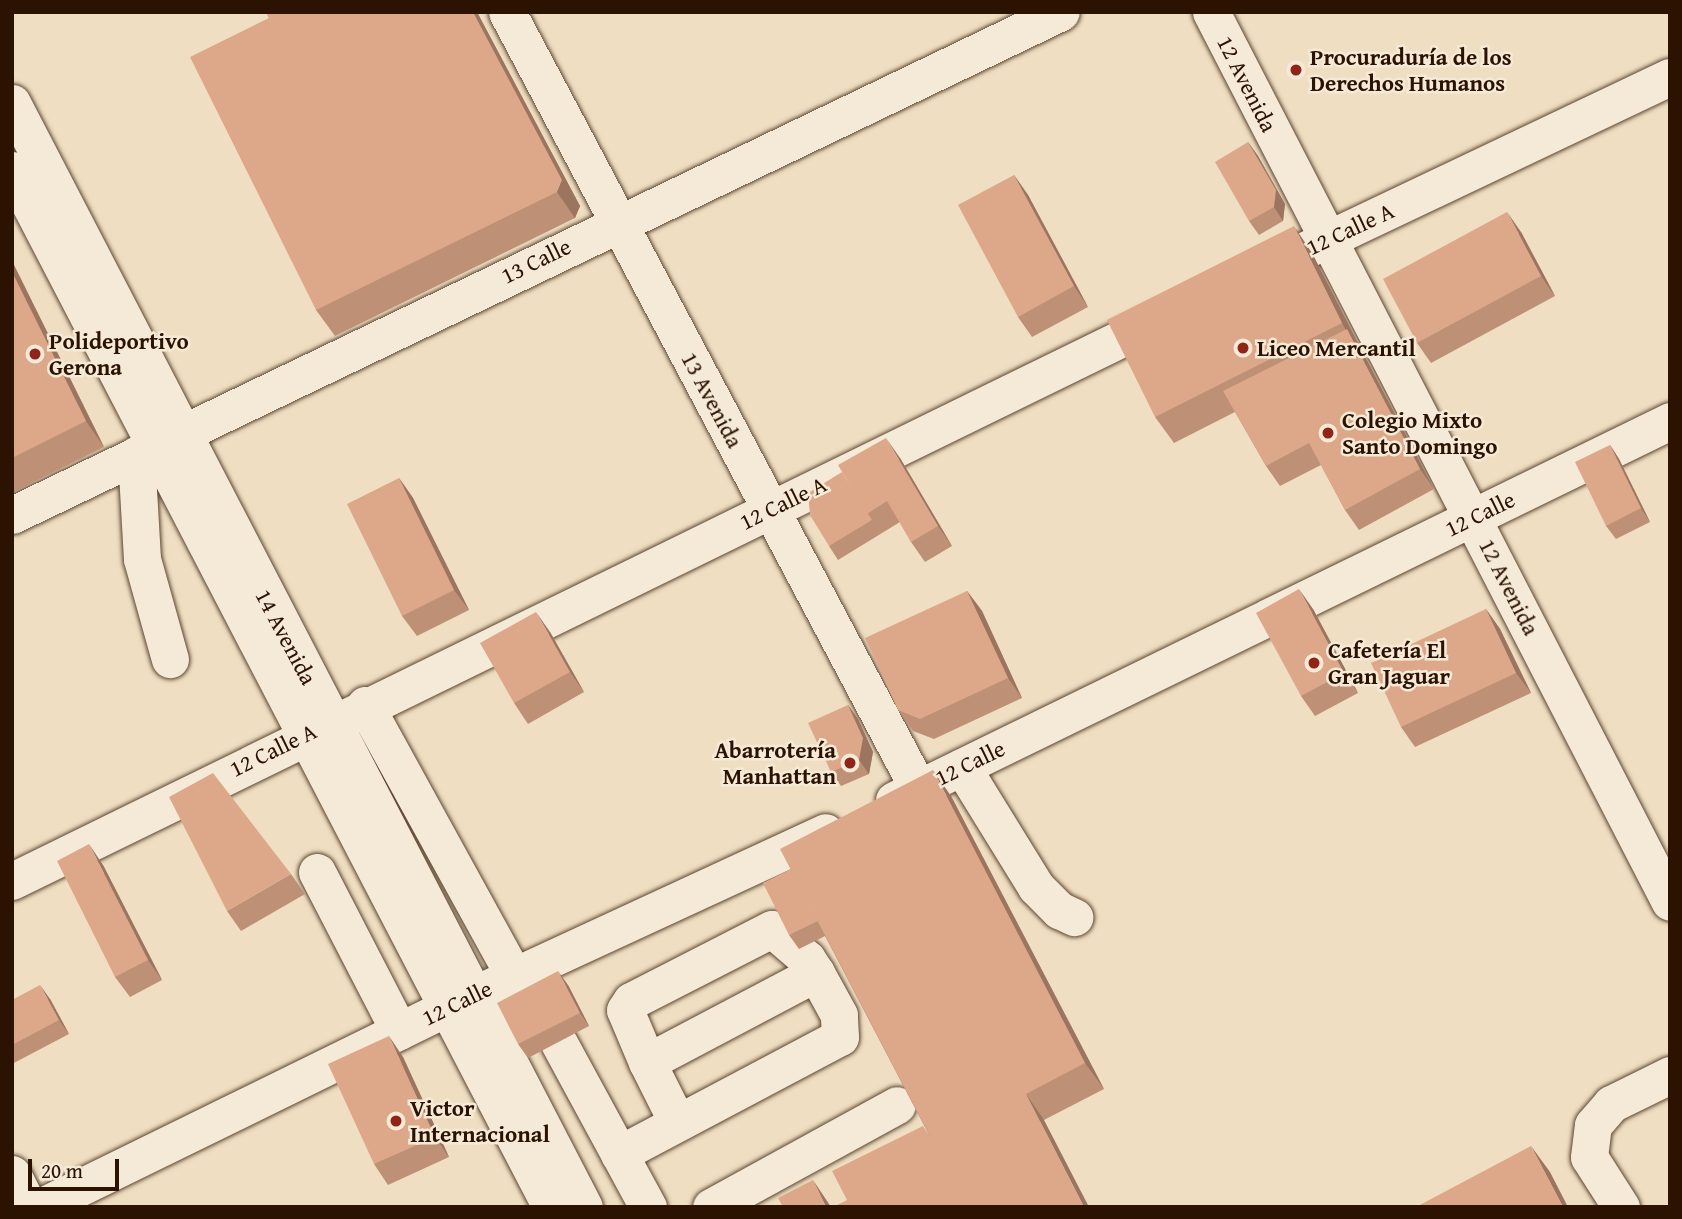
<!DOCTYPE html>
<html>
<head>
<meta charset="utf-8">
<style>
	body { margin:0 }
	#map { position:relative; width:1682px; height:1219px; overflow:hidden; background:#efdec1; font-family:"Gentium Book Plus",serif }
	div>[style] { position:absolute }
	.roads { filter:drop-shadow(0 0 2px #5c4531) drop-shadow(0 0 2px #5c4531) }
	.minor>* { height:37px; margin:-18.5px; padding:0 18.5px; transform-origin:18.5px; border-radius:18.5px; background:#f5ead7 }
	.wall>* { inset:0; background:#be9076 }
	.shaded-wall>* { inset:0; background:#9b7560 }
	.building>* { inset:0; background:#dda789 }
	.dots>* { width:19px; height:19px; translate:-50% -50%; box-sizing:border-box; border:4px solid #f5ead7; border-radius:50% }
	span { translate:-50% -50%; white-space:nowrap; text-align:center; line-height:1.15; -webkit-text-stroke:5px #f5ead7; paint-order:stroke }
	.poi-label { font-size:23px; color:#2b1201; font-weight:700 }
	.left { translate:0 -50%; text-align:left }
	.right { translate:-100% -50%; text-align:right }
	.street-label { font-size:23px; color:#2b1201 }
	.frame { position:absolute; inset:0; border:14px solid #2b1201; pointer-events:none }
	.scale { position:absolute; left:28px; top:1159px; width:91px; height:32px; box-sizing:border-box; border:4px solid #2b1201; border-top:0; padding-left:9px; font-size:21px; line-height:24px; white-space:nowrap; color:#2b1201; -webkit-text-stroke:5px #f5ead7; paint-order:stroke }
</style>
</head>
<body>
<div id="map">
	<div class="roads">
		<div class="minor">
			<div style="left:507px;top:12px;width:878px;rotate:62.09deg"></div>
			<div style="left:1211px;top:12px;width:1001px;rotate:62.72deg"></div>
			<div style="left:12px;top:103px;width:1243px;rotate:62.61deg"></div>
			<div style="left:12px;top:170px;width:1169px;rotate:62.54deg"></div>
			<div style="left:1263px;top:270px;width:450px;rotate:-25.4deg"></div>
			<div style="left:136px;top:455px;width:104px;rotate:86.7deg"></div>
			<div style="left:142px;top:559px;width:104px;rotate:74.4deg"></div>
			<div style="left:12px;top:515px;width:1163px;rotate:-25.62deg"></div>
			<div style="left:365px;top:705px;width:309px;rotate:61.2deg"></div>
			<div style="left:514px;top:976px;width:22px;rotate:51deg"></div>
			<div style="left:962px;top:767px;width:141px;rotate:58.3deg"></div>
			<div style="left:1036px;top:887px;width:33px;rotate:45deg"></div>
			<div style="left:1059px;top:910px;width:17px;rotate:25deg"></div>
			<div style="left:894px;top:800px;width:864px;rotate:-26.03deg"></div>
			<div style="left:317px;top:872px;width:179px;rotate:62.7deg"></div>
			<div style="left:12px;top:881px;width:1281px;rotate:-26.07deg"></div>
			<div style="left:559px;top:1043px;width:187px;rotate:61.5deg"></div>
			<div style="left:647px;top:1062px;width:56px;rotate:-112.9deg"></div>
			<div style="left:625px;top:1010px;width:11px;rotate:-56deg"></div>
			<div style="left:631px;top:1001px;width:158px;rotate:-27.1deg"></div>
			<div style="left:772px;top:929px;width:46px;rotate:40.6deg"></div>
			<div style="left:807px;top:959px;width:17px;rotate:57deg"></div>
			<div style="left:619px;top:1154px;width:250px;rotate:-27.9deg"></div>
			<div style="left:840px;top:1037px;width:22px;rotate:-93deg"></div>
			<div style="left:839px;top:1015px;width:48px;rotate:-118.7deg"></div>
			<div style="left:816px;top:973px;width:191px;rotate:152.2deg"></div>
			<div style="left:647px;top:1062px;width:67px;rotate:63.4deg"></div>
			<div style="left:12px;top:1174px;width:37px;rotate:63deg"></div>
			<div style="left:40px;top:1207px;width:470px;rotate:-26.1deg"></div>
			<div style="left:462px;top:1000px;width:400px;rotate:-24.8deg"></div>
			<div style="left:711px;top:1207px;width:212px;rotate:-28.7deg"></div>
			<div style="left:1621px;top:1207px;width:59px;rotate:-122.6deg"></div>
			<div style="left:1589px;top:1157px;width:32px;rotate:-83deg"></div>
			<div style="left:1593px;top:1125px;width:28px;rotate:-49deg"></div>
			<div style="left:1611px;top:1104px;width:66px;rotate:-26.2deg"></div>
		</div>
	</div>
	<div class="wall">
		<div style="clip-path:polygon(266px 12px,477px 12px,580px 206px,575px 218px,335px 336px,316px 310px,269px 18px)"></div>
		<div style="clip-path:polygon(1248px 142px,1258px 156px,1285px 204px,1283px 221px,1259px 235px,1249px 221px)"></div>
		<div style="clip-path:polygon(1014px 175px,1028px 195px,1088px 307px,1032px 337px,1018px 317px)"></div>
		<div style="clip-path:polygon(1521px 232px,1555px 296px,1431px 363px,1417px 343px)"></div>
		<div style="clip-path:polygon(1312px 253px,1361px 349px,1434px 489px,1359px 530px,1345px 510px,1321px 465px,1280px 486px,1266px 466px,1235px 412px,1174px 443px,1155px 417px)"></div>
		<div style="clip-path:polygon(12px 261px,104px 447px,12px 493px)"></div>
		<div style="clip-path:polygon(1610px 445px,1619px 459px,1650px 522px,1616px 539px,1606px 526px)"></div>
		<div style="clip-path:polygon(900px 458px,952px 546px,925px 562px,911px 542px,900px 522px,838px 560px,829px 546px)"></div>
		<div style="clip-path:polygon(399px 478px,413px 498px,469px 610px,417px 636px,402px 616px)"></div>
		<div style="clip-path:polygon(967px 591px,982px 611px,1022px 698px,934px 739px,913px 731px,898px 710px)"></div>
		<div style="clip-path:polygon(1313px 609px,1358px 693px,1315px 716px,1301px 696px)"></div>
		<div style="clip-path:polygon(1486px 609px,1500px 629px,1531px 693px,1415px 747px,1401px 727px)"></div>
		<div style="clip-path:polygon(550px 632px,584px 692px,528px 724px,514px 703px)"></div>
		<div style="clip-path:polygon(848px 705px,858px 719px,873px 752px,869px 774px,841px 786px,831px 772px)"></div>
		<div style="clip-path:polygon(951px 796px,1104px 1089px,1044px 1120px,847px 1200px,929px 1135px,825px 936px,799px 949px,789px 935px)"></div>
		<div style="clip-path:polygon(103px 865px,162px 980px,130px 997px,115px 977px)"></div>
		<div style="clip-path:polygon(291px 874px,305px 894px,241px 931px,227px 911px)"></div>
		<div style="clip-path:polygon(568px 985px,589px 1026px,528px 1058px,518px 1044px)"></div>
		<div style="clip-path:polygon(50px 999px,69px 1034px,12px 1064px,12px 1000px)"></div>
		<div style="clip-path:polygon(403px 1057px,449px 1157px,388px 1185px,374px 1164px)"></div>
	</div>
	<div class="shaded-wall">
		<div style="clip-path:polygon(473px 12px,477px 12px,580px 206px,575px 218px,557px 192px)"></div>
		<div style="clip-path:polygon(1248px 142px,1258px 156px,1285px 204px,1283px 221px,1274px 207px)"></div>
		<div style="clip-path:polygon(1014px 175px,1028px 195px,1088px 307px,1074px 286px)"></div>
		<div style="clip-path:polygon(1507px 212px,1521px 232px,1555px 296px,1541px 276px)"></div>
		<div style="clip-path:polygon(1294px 226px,1312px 253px,1361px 349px,1434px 489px,1420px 469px,1342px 323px)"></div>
		<div style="clip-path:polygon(12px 261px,104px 447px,86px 421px,12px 272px)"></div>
		<div style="clip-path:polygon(886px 438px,900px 458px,952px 546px,938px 526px)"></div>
		<div style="clip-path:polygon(1610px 445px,1619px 459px,1650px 522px,1641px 508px)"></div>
		<div style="clip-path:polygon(399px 478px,413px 498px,469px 610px,454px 590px)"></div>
		<div style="clip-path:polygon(1299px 589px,1313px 609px,1358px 693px,1344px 673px)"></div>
		<div style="clip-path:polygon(967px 591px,982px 611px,1022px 698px,1008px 678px)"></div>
		<div style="clip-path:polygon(1486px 609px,1500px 629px,1531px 693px,1516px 673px)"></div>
		<div style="clip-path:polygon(536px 612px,550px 632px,584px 692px,570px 672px)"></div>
		<div style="clip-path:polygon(848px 705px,858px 719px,873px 752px,869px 774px,859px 760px)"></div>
		<div style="clip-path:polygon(933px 770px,951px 796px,1104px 1089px,1085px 1063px)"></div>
		<div style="clip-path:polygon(89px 844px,103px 865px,162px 980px,148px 960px)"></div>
		<div style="clip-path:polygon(558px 971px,568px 985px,589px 1026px,580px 1013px)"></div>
		<div style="clip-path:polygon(40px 985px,50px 999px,69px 1034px,59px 1020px)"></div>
		<div style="clip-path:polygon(389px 1036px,403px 1057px,449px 1157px,435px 1137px)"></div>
		<div style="clip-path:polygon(1026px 1094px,1044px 1120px,1089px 1207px,1084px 1207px)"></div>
		<div style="clip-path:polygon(1531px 1146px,1550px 1172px,1568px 1207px,1563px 1207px)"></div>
		<div style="clip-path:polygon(813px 1180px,831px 1207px,826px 1207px)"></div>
	</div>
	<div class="building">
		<div style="clip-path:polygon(266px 12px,473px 12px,562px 180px,557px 192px,316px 310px,190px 57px,269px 18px)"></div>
		<div style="clip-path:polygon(1248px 142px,1276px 190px,1274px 207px,1249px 221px,1215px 162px)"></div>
		<div style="clip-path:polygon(1014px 175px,1074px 286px,1018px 317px,958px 205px)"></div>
		<div style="clip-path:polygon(1507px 212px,1541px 276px,1417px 343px,1383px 279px)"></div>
		<div style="clip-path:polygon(1294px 226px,1342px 323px,1155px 417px,1107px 320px)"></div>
		<div style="clip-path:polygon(12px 272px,86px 421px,12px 458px)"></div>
		<div style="clip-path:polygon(1347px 329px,1420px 469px,1345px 510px,1309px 443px,1266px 466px,1223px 391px)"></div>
		<div style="clip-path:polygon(886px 438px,938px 526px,911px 542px,887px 501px,867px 514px,838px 465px)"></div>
		<div style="clip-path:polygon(1610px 445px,1641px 508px,1606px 526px,1575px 462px)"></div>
		<div style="clip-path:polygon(842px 472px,872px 520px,829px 546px,810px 515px,808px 493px)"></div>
		<div style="clip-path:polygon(399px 478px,454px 590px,402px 616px,347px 504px)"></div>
		<div style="clip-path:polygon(1299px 589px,1344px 673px,1301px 696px,1256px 613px)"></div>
		<div style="clip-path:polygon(967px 591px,1008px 678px,920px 719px,898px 710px,865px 638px)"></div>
		<div style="clip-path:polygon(1486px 609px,1516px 673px,1401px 727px,1371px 663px)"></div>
		<div style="clip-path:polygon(536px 612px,570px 672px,514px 703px,480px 643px)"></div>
		<div style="clip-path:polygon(848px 705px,863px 738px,859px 760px,831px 772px,808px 723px)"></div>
		<div style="clip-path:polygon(933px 770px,1085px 1063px,1026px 1094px,1084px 1207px,833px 1207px,847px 1200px,832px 1171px,923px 1126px,931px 1138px,780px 849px)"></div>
		<div style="clip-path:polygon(213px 773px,291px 874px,227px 911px,169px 797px)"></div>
		<div style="clip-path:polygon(89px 844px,148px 960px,115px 977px,57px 861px)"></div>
		<div style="clip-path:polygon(791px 869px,818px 921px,789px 935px,763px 883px)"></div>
		<div style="clip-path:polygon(558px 971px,580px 1013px,518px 1044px,497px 1003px)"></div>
		<div style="clip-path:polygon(40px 985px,59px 1020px,12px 1045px,12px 1000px)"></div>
		<div style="clip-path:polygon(389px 1036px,435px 1137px,374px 1164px,328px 1064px)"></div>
		<div style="clip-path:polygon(1531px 1146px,1563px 1207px,1416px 1207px)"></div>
		<div style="clip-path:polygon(813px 1180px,826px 1207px,783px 1207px,778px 1198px)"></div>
	</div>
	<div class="dots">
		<div style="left:1296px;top:70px;background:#8f2418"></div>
		<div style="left:1243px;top:348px;background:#8f2418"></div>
		<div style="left:35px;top:354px;background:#8f2418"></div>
		<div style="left:1328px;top:433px;background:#8f2418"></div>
		<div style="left:1314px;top:663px;background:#8f2418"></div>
		<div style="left:850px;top:763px;background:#8f2418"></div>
		<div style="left:396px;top:1121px;background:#8f2418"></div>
	</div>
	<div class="poi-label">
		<span class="left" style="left:1310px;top:70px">Procuraduría de los<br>Derechos Humanos</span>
		<span class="left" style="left:49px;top:354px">Polideportivo<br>Gerona</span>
		<span class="left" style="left:1257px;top:348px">Liceo Mercantil</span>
		<span class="left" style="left:1342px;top:433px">Colegio Mixto<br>Santo Domingo</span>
		<span class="left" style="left:1328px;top:663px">Cafetería El<br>Gran Jaguar</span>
		<span class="right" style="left:836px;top:763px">Abarrotería<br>Manhattan</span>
		<span class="left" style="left:410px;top:1121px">Victor<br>Internacional</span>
	</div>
	<div class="street-label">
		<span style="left:1247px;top:84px;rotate:63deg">12 Avenida</span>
		<span style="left:1350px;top:229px;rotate:-25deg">12 Calle A</span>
		<span style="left:536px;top:261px;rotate:-26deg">13 Calle</span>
		<span style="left:712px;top:400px;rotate:62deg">13 Avenida</span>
		<span style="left:783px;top:503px;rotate:-26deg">12 Calle A</span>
		<span style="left:1480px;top:514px;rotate:-26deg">12 Calle</span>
		<span style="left:1509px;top:587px;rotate:63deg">12 Avenida</span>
		<span style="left:286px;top:637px;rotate:62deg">14 Avenida</span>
		<span style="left:273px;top:750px;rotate:-26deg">12 Calle A</span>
		<span style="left:970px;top:763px;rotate:-26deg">12 Calle</span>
		<span style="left:457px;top:1003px;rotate:-26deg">12 Calle</span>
	</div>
	<div class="frame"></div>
	<div class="scale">20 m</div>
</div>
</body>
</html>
